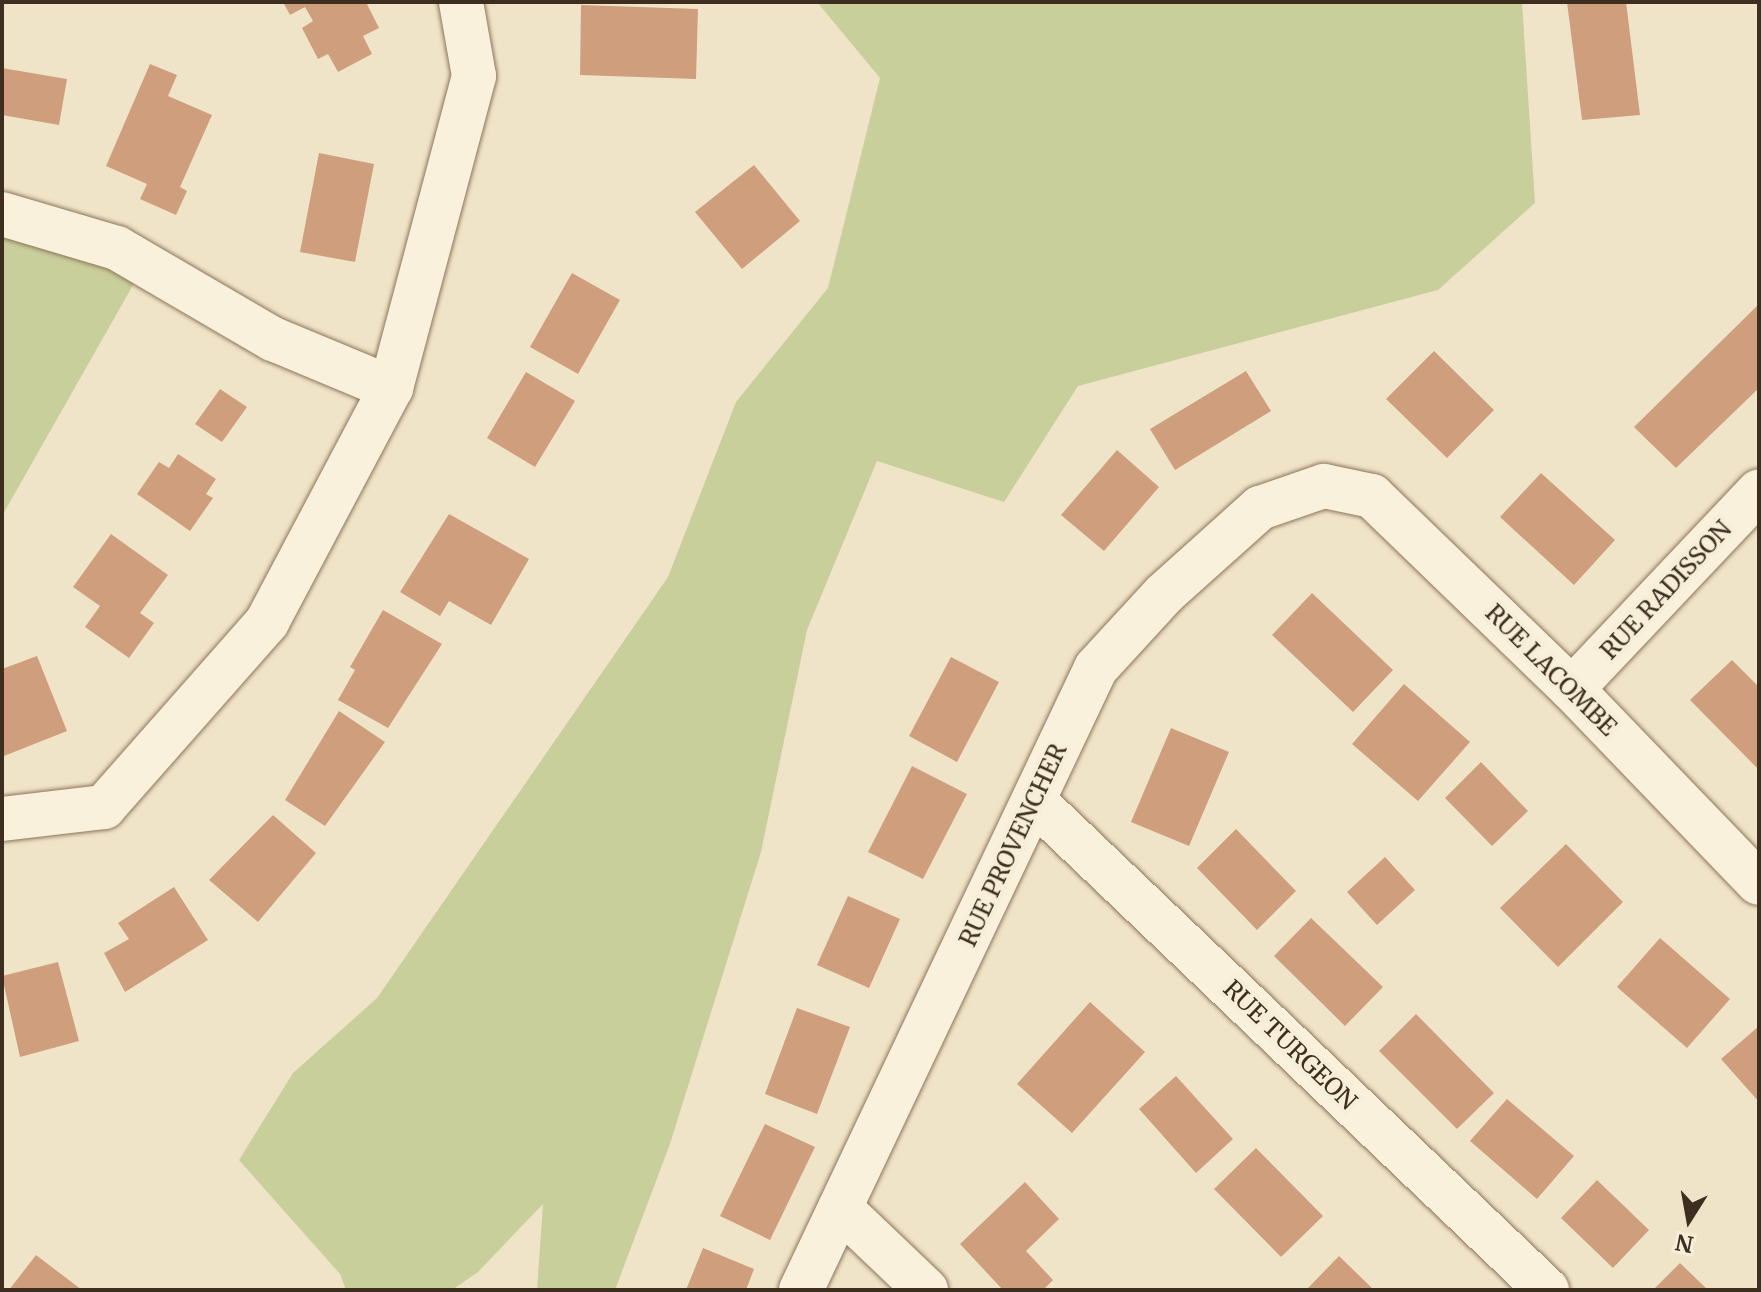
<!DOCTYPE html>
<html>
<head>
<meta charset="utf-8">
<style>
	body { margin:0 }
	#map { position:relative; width:1761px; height:1292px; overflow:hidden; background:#f0e4c8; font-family:Merriweather,serif }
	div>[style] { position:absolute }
	.green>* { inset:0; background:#c9cf9b }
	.building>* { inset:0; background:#cf9f7d }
	.roads { filter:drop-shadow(0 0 2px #8d765c) drop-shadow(0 0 2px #8d765c) }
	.minor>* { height:44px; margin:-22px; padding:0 22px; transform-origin:22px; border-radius:22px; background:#faf1dc }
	span { translate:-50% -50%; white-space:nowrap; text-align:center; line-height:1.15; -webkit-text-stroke:8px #f7eed8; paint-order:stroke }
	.street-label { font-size:24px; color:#3d2e20 }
	.frame { position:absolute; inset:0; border:4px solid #3d2e20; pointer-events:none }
	.north { position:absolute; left:1649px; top:1180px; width:80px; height:80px; -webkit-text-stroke:6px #f7eed8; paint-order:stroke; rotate:191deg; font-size:22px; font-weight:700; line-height:32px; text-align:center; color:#3d2e20 }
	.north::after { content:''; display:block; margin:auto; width:28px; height:36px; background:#3d2e20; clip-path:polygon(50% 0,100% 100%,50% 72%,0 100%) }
</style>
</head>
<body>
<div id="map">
	<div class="green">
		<div style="clip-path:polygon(817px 2px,1522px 2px,1535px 203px,1438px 290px,1078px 386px,1004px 502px,877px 461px,807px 630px,761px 852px,670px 1144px,615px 1290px,537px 1290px,543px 1204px,478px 1272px,452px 1290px,346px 1290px,340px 1274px,239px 1160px,293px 1073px,377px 998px,668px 577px,736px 402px,828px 288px,880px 78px)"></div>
		<div style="clip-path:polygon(2px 214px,145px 264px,2px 516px)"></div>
	</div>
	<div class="building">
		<div style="clip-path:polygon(283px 2px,366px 2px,379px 28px,363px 36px,372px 54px,338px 72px,328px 54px,318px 59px,302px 28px,313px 21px,305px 7px,290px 15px)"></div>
		<div style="clip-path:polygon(1567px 2px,1626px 2px,1640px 115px,1582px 120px)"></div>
		<div style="clip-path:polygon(581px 5px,698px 9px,696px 79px,580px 75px)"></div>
		<div style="clip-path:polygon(150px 64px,177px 75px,168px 96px,212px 115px,180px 187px,187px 191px,176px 215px,140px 199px,147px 184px,106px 166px)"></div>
		<div style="clip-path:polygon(2px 68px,67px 79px,59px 125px,2px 115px)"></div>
		<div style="clip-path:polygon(319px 153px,374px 164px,355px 262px,300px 252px)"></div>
		<div style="clip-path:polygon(754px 165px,800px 221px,742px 269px,695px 212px)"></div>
		<div style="clip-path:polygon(572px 273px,620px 300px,578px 374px,530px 347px)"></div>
		<div style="clip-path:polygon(1759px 304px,1759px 388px,1676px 468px,1634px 427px)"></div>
		<div style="clip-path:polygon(1434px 351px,1494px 410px,1447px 458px,1386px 399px)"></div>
		<div style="clip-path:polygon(1246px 371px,1271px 411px,1175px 470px,1150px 429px)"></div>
		<div style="clip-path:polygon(526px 372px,575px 401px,535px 467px,487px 438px)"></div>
		<div style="clip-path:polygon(220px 389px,247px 407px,222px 442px,195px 424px)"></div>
		<div style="clip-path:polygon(1117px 450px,1159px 487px,1104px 551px,1061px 515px)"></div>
		<div style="clip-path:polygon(178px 454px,216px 479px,206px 494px,213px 498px,190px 531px,137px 494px,159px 462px,169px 468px)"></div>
		<div style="clip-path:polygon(1541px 473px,1615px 540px,1574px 585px,1500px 517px)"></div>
		<div style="clip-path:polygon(449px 514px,529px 559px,491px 625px,449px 601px,440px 616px,400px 592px)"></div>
		<div style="clip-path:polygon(111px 534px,168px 575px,140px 613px,154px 623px,129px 658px,85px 627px,100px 606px,73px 587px)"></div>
		<div style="clip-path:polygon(1312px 593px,1393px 670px,1353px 712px,1272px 635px)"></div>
		<div style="clip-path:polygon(383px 610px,442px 644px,388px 728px,338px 700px,355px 670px,350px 667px)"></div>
		<div style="clip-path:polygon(37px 656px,67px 731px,4px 756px,2px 669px)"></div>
		<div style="clip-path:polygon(951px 657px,999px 682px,957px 762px,909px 736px)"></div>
		<div style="clip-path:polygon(1732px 660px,1759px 687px,1759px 770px,1690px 700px)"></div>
		<div style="clip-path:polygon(1404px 684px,1470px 742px,1418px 801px,1352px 744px)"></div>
		<div style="clip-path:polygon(339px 711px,385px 742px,325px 826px,285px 800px)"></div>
		<div style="clip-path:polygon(1171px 728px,1229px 752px,1189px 846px,1131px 822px)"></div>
		<div style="clip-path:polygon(1481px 762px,1528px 811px,1492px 846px,1445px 798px)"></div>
		<div style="clip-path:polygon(912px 766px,967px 794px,923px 879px,868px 852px)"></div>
		<div style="clip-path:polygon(273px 815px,316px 853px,258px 922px,209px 880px)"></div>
		<div style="clip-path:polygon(1236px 829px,1296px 891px,1257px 930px,1197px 868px)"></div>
		<div style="clip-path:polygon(1566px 844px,1623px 902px,1558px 967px,1500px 908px)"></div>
		<div style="clip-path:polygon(1385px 857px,1415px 890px,1377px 925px,1347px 892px)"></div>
		<div style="clip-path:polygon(174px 887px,208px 940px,125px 992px,104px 953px,129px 939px,118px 923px)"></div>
		<div style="clip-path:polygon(848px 896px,900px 919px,869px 988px,817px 965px)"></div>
		<div style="clip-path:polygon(1311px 918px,1383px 987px,1345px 1026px,1274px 956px)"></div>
		<div style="clip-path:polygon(1660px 938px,1730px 999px,1687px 1048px,1617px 987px)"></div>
		<div style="clip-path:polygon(58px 962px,79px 1041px,20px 1057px,2px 976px)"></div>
		<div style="clip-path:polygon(1090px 1002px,1145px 1052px,1072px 1133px,1017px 1084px)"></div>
		<div style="clip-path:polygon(797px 1008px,850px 1027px,817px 1114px,765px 1094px)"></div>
		<div style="clip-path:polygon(1416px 1014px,1494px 1093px,1457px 1129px,1379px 1051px)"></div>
		<div style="clip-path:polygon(1759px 1026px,1759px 1102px,1721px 1059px)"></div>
		<div style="clip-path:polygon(1176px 1076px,1233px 1139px,1196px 1173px,1139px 1109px)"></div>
		<div style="clip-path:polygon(1507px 1099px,1574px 1156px,1537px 1199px,1470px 1141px)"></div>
		<div style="clip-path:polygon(765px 1124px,815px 1147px,770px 1240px,720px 1216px)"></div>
		<div style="clip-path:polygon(1256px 1148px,1323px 1216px,1281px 1257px,1214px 1189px)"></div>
		<div style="clip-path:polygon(1597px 1180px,1649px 1230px,1613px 1268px,1561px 1218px)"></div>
		<div style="clip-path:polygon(1025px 1182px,1059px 1219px,1026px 1251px,1053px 1280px,1043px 1290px,1003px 1290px,960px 1244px)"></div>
		<div style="clip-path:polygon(703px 1248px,754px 1269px,746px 1290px,686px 1290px)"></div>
		<div style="clip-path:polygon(36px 1255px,82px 1290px,9px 1290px)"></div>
		<div style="clip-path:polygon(1339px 1256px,1374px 1290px,1308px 1288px)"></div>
		<div style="clip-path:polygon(1680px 1263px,1708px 1290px,1653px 1290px)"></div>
	</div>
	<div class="roads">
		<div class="minor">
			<div style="left:2px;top:214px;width:120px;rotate:16.5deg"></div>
			<div style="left:117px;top:248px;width:181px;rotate:30.3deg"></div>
			<div style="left:273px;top:339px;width:128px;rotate:22.6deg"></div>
			<div style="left:1572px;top:689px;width:272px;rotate:-46.6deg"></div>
			<div style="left:1034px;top:801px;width:709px;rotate:43.63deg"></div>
			<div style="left:2px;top:819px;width:103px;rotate:-6.7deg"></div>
			<div style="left:104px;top:807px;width:247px;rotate:-48.6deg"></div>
			<div style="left:267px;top:622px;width:265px;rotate:-62.1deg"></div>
			<div style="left:391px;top:388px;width:323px;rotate:-75.1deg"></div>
			<div style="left:474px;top:76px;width:75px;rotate:-100deg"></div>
			<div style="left:840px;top:1208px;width:119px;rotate:43.6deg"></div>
			<div style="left:801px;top:1290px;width:688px;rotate:-64.63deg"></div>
			<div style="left:1096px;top:668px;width:100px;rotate:-47.4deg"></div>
			<div style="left:1164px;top:594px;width:129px;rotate:-41.9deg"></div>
			<div style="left:1260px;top:508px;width:68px;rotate:-19deg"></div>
			<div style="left:1324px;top:486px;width:49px;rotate:11.8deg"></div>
			<div style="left:1372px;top:496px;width:278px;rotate:44deg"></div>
			<div style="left:1572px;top:689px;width:269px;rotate:46.1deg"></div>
		</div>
	</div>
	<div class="street-label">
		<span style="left:1666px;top:590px;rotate:-47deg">RUE RADISSON</span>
		<span style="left:1551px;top:670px;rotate:45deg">RUE LACOMBE</span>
		<span style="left:1013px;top:845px;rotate:-65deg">RUE PROVENCHER</span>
		<span style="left:1290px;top:1045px;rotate:44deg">RUE TURGEON</span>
	</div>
	<div class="frame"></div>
	<div class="north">N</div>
</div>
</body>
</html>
